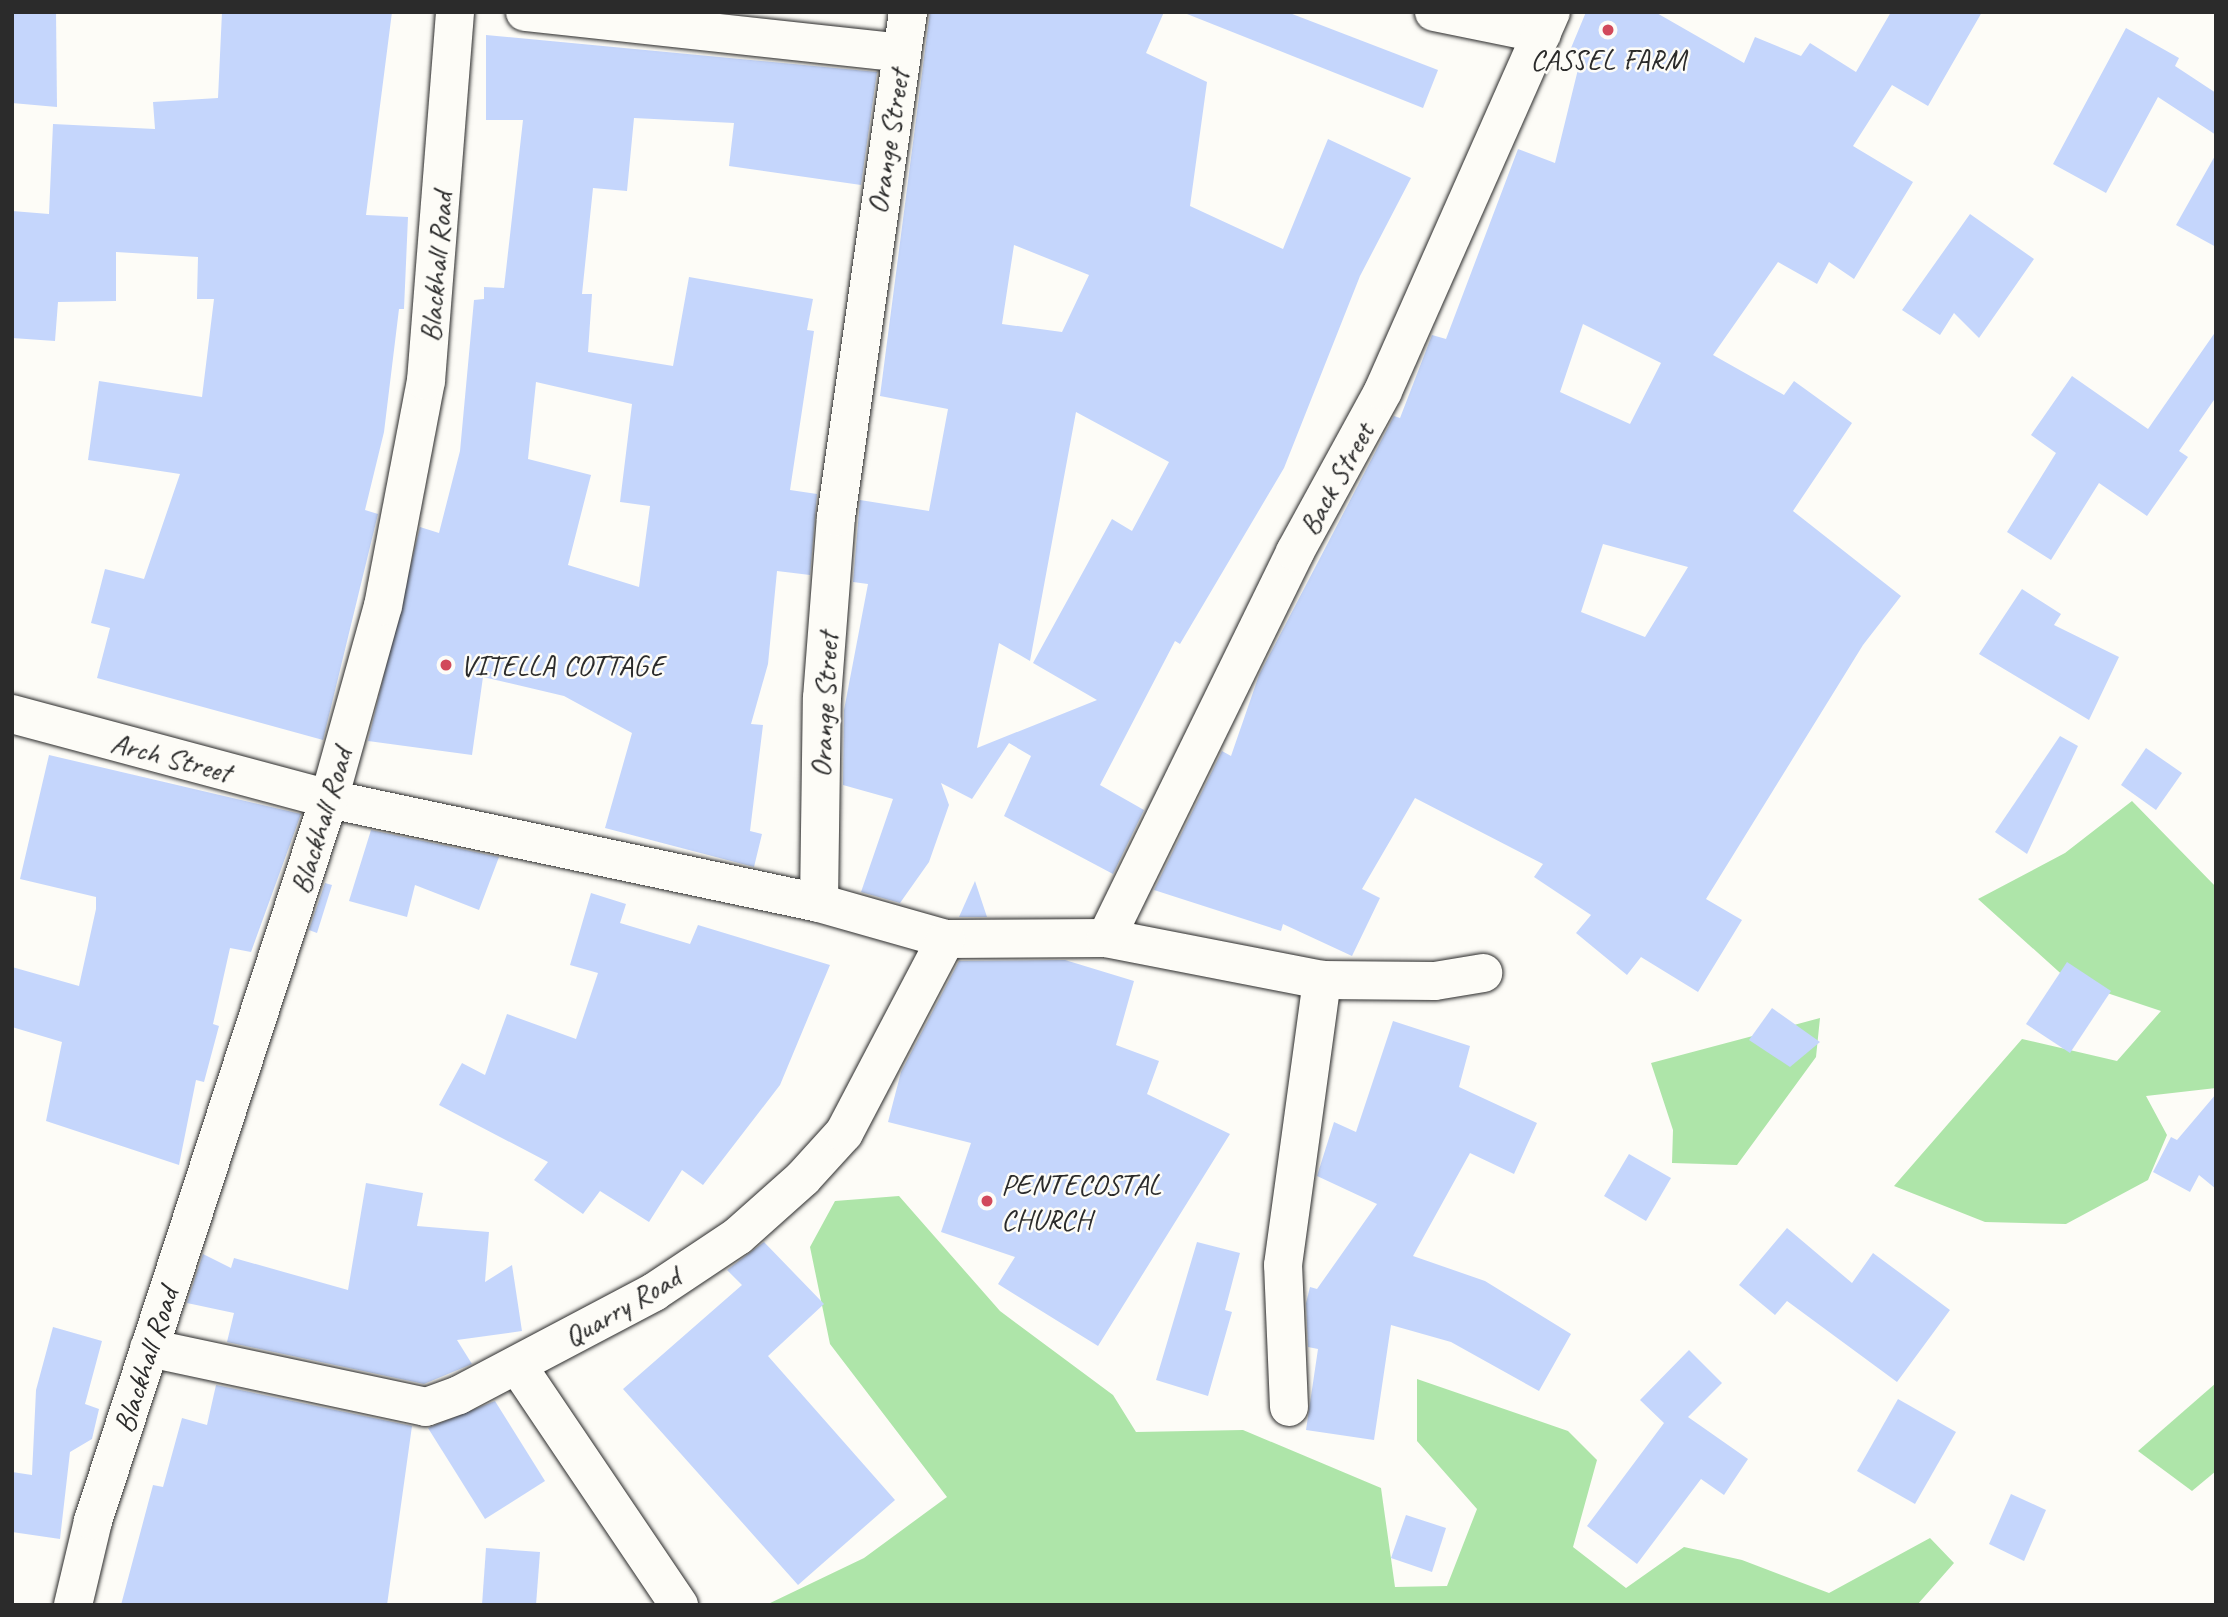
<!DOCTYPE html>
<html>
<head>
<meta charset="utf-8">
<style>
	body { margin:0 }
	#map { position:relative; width:2228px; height:1617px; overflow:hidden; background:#fdfcf7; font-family:Caveat,sans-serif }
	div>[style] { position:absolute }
	.green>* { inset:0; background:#aee5a9 }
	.building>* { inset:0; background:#c5d6fc }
	.roads { filter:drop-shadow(0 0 2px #2b2b2b) drop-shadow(0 0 2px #2b2b2b) }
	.street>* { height:38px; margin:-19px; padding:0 19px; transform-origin:19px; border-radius:19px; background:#fdfcf7 }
	.secondary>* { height:38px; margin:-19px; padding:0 19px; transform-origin:19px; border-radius:19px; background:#fdfcf7 }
	.dots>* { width:19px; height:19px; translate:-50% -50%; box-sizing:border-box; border:4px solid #fdfcf7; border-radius:50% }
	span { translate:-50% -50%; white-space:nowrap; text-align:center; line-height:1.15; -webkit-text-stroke:5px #fdfcf7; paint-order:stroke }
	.poi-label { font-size:30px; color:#2b2b2b }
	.left { translate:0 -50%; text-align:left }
	.street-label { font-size:30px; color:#2b2b2b }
	.frame { position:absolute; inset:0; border:14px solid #2b2b2b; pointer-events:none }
</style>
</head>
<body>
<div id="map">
	<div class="green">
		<div style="clip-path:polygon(2132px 801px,2216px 887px,2216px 1088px,2146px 1096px,2167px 1135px,2148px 1180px,2066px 1224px,1985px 1222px,1894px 1186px,2022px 1039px,2117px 1061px,2161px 1011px,2068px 980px,1978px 899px,2065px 853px)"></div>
		<div style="clip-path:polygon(1820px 1018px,1816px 1057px,1737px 1165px,1672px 1163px,1673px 1130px,1651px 1063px)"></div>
		<div style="clip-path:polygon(899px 1196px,1000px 1311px,1113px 1395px,1136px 1432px,1243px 1430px,1381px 1488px,1395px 1587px,1447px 1586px,1477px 1509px,1417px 1441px,1417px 1379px,1568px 1431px,1597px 1460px,1573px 1547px,1626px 1588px,1684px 1547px,1742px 1560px,1829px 1593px,1930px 1538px,1954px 1563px,1917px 1605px,766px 1605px,864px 1558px,947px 1497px,830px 1344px,810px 1247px,835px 1201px)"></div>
		<div style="clip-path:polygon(2216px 1383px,2216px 1471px,2192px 1491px,2138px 1451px)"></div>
	</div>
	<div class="building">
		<div style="clip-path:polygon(12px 12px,56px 12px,57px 107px,12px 103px)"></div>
		<div style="clip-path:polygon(222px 12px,392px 12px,366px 215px,408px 217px,404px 309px,399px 309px,384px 432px,365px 510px,378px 514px,323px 740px,97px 678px,110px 628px,91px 623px,105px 569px,144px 579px,180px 474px,88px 460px,99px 381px,202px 397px,214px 299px,197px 299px,198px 257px,116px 252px,116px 301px,58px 302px,55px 341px,12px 338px,12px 211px,49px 214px,53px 124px,155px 129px,153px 102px,218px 98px)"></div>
		<div style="clip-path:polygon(evenodd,930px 12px,1164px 12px,1146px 53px,1207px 82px,1190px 206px,1283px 249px,1328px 139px,1411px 178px,1360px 276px,1284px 468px,1180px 644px,1175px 641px,1100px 785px,1144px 810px,1113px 874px,1004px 816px,1031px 756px,1009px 743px,972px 799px,941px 783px,949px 805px,929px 862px,900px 903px,861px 892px,893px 799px,843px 785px,844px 710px,868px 584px,853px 582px,860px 500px,929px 511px,948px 409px,880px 396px,930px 12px,1014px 245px,1089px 275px,1062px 332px,1002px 324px,1014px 245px,930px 12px,1076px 412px,1169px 462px,1132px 531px,1112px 519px,1033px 663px,1097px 700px,977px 748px,999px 643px,1030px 661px,1076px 412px)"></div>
		<div style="clip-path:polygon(1287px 12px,1438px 70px,1423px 108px,1187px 14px)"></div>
		<div style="clip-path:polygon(evenodd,1586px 12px,1655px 12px,1744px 63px,1755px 37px,1801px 56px,1810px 43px,1856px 72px,1891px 12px,1982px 12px,1928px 106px,1892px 85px,1853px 146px,1913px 182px,1854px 279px,1829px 262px,1817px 284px,1778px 262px,1713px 355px,1784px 395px,1794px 381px,1852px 423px,1793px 511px,1901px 596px,1863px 645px,1706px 899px,1742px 920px,1698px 992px,1641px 957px,1627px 975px,1576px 933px,1591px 915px,1534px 877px,1543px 864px,1415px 798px,1362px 889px,1380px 898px,1352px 956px,1283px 924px,1281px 931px,1154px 890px,1222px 751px,1231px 756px,1259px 675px,1394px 416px,1400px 418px,1432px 335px,1446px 339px,1518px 149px,1555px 163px,1582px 53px,1571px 48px,1586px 12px,1583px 324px,1661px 363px,1630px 424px,1560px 392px,1583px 324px,1586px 12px,1603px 544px,1688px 567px,1645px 637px,1581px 612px,1603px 544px)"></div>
		<div style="clip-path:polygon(2126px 28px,2179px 58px,2175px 66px,2216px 93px,2216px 135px,2158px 97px,2106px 193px,2053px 164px)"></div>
		<div style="clip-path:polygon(evenodd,486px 35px,877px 72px,861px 185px,729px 166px,734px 123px,634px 118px,627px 191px,593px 188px,582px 294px,592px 294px,588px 352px,673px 366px,689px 277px,813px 299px,807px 330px,814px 331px,790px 490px,817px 494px,810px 575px,777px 571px,768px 664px,751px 724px,763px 725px,750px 831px,762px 834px,754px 867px,605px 828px,632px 733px,564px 696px,483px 677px,472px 755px,368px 741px,420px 527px,439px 533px,460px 451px,474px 300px,484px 299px,484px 287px,504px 288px,523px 120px,486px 120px,486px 35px,536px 382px,632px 404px,620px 502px,650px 506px,639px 587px,568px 565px,591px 475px,528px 459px,536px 382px)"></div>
		<div style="clip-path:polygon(2216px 154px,2216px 247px,2176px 225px)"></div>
		<div style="clip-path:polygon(1970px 214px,2034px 259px,1979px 338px,1954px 313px,1940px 335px,1902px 310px)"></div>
		<div style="clip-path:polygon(2216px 331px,2216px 397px,2179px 451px,2188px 457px,2147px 516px,2099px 483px,2051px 560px,2007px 532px,2056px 453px,2031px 435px,2072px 376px,2148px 429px)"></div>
		<div style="clip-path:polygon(2022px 589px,2061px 614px,2054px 625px,2119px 657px,2089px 720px,1979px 654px)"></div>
		<div style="clip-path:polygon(2060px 736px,2078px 746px,2027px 854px,1995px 832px)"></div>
		<div style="clip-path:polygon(2146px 748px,2182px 773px,2156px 810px,2121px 785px)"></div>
		<div style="clip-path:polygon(49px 755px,301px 814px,251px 952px,230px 948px,213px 1024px,219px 1026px,204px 1082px,196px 1080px,179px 1165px,46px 1121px,62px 1042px,12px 1027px,12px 967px,79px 986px,96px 909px,96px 897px,20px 879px)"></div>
		<div style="clip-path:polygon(371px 830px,499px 857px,479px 910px,415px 885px,407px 917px,349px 901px)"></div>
		<div style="clip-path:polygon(975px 881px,987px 917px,959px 917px)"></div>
		<div style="clip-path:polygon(325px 883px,332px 885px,317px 933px,309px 930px)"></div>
		<div style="clip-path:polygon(591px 893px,626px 904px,620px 923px,690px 944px,698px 925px,830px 965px,780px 1085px,703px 1185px,682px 1170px,649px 1222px,600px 1191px,583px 1214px,534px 1180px,548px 1162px,439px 1105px,462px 1063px,485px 1075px,507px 1014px,576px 1039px,598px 973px,570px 965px)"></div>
		<div style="clip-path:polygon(1065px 960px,1134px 981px,1116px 1045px,1159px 1061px,1147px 1094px,1230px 1134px,1098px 1346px,998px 1284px,1015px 1257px,941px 1232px,971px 1143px,888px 1122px,901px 1072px,959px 961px)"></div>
		<div style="clip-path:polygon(2067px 962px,2111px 991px,2070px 1053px,2026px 1024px)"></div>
		<div style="clip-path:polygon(1772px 1008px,1820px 1042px,1790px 1067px,1749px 1040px)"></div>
		<div style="clip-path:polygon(1393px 1021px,1470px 1046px,1459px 1087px,1537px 1123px,1514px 1174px,1470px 1153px,1413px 1256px,1485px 1281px,1571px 1334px,1539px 1391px,1451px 1342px,1391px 1325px,1374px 1440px,1306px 1430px,1318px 1349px,1308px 1347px,1306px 1303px,1310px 1287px,1317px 1289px,1377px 1204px,1317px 1176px,1334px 1122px,1356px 1132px)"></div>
		<div style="clip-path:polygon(2216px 1094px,2216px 1189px,2199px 1175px,2190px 1192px,2153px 1172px,2171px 1137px,2177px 1140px)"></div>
		<div style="clip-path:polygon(1629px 1154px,1671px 1178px,1646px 1221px,1604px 1196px)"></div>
		<div style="clip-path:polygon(366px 1183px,423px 1193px,417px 1226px,489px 1232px,485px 1282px,512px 1265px,522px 1331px,457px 1340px,472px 1364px,424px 1384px,227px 1342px,234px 1313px,187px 1303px,203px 1254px,231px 1268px,234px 1258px,348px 1290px)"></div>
		<div style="clip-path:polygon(1787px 1228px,1852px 1283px,1873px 1253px,1950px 1310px,1897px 1382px,1787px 1301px,1775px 1315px,1739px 1285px)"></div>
		<div style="clip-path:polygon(764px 1242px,824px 1304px,768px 1356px,895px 1500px,798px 1585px,623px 1389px,742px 1285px,727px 1270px)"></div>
		<div style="clip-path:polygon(1197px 1242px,1240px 1253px,1225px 1310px,1232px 1312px,1208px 1396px,1156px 1380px)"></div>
		<div style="clip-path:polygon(53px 1327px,102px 1341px,85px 1404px,99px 1409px,92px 1439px,70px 1452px,60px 1539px,12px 1532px,12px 1472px,32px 1475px,36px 1390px)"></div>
		<div style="clip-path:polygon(1689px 1350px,1722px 1383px,1688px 1417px,1748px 1459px,1724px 1495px,1701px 1479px,1637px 1564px,1587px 1526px,1664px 1423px,1640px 1400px)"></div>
		<div style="clip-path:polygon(216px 1385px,412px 1426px,387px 1605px,121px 1605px,153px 1485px,163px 1487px,182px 1418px,207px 1425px)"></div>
		<div style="clip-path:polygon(1898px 1399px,1956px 1432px,1915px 1504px,1857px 1471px)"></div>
		<div style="clip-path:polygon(495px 1401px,545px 1481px,485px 1519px,428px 1428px)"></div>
		<div style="clip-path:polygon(2011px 1494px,2046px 1510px,2024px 1561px,1989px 1544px)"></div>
		<div style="clip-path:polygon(1406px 1515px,1446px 1528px,1432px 1572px,1391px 1558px)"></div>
		<div style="clip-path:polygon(486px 1548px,540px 1552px,536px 1605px,482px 1605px)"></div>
	</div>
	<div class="roads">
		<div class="street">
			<div style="left:525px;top:12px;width:379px;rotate:6.2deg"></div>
			<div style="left:1434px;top:12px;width:110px;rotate:11.5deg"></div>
			<div style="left:12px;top:714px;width:328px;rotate:15deg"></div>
			<div style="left:329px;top:799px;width:501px;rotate:11.98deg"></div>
			<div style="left:819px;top:903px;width:132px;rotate:15.8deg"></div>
			<div style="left:946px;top:939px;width:160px;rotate:-0.4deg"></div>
			<div style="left:1106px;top:938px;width:220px;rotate:11deg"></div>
			<div style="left:1322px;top:980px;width:113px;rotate:0.5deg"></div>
			<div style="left:1435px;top:981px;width:49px;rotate:-9.5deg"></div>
			<div style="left:819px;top:903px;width:205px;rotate:-89.2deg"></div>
			<div style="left:822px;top:698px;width:182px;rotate:-85.6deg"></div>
			<div style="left:836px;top:517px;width:510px;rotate:-81.89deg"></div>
			<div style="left:1106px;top:938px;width:430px;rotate:-63.9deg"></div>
			<div style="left:1295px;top:552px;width:183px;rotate:-61.3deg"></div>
			<div style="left:1383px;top:391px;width:415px;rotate:-66.1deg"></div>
			<div style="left:149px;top:1348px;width:283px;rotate:12deg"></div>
			<div style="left:426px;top:1407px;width:35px;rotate:-20deg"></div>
			<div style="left:459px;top:1395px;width:221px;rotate:-27.8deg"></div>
			<div style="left:654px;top:1292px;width:101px;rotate:-33.7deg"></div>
			<div style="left:738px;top:1236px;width:87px;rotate:-41.7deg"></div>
			<div style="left:803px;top:1178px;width:61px;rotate:-47.7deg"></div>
			<div style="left:844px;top:1133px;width:219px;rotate:-62.3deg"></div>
			<div style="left:517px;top:1365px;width:290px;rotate:56deg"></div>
			<div style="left:1289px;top:1407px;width:142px;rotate:-92.4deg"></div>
			<div style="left:1283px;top:1265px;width:288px;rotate:-82.2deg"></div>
		</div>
		<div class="secondary">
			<div style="left:73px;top:1605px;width:86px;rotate:-76.6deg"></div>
			<div style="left:93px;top:1521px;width:760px;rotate:-71.9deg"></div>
			<div style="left:329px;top:799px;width:200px;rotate:-74.4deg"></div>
			<div style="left:383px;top:606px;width:229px;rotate:-79.2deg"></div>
			<div style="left:426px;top:381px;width:370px;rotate:-85.5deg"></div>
		</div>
	</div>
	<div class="dots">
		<div style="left:1608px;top:30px;background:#d1495b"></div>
		<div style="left:446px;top:665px;background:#d1495b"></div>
		<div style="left:987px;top:1201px;background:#d1495b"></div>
	</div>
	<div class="poi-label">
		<span style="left:1608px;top:59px">CASSEL FARM</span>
		<span class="left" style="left:460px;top:665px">VITELLA COTTAGE</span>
		<span class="left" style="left:1001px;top:1201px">PENTECOSTAL<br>CHURCH</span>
	</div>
	<div class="street-label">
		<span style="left:888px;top:142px;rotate:-81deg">Orange Street</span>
		<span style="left:436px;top:267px;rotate:-85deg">Blackhall Road</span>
		<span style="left:1336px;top:479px;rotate:-61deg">Back Street</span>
		<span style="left:824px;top:705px;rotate:-87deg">Orange Street</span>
		<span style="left:171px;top:757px;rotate:15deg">Arch Street</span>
		<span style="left:321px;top:821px;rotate:-73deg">Blackhall Road</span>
		<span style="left:622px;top:1307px;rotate:-30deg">Quarry Road</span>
		<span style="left:146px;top:1360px;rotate:-72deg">Blackhall Road</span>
	</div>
	<div class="frame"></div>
</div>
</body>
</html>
